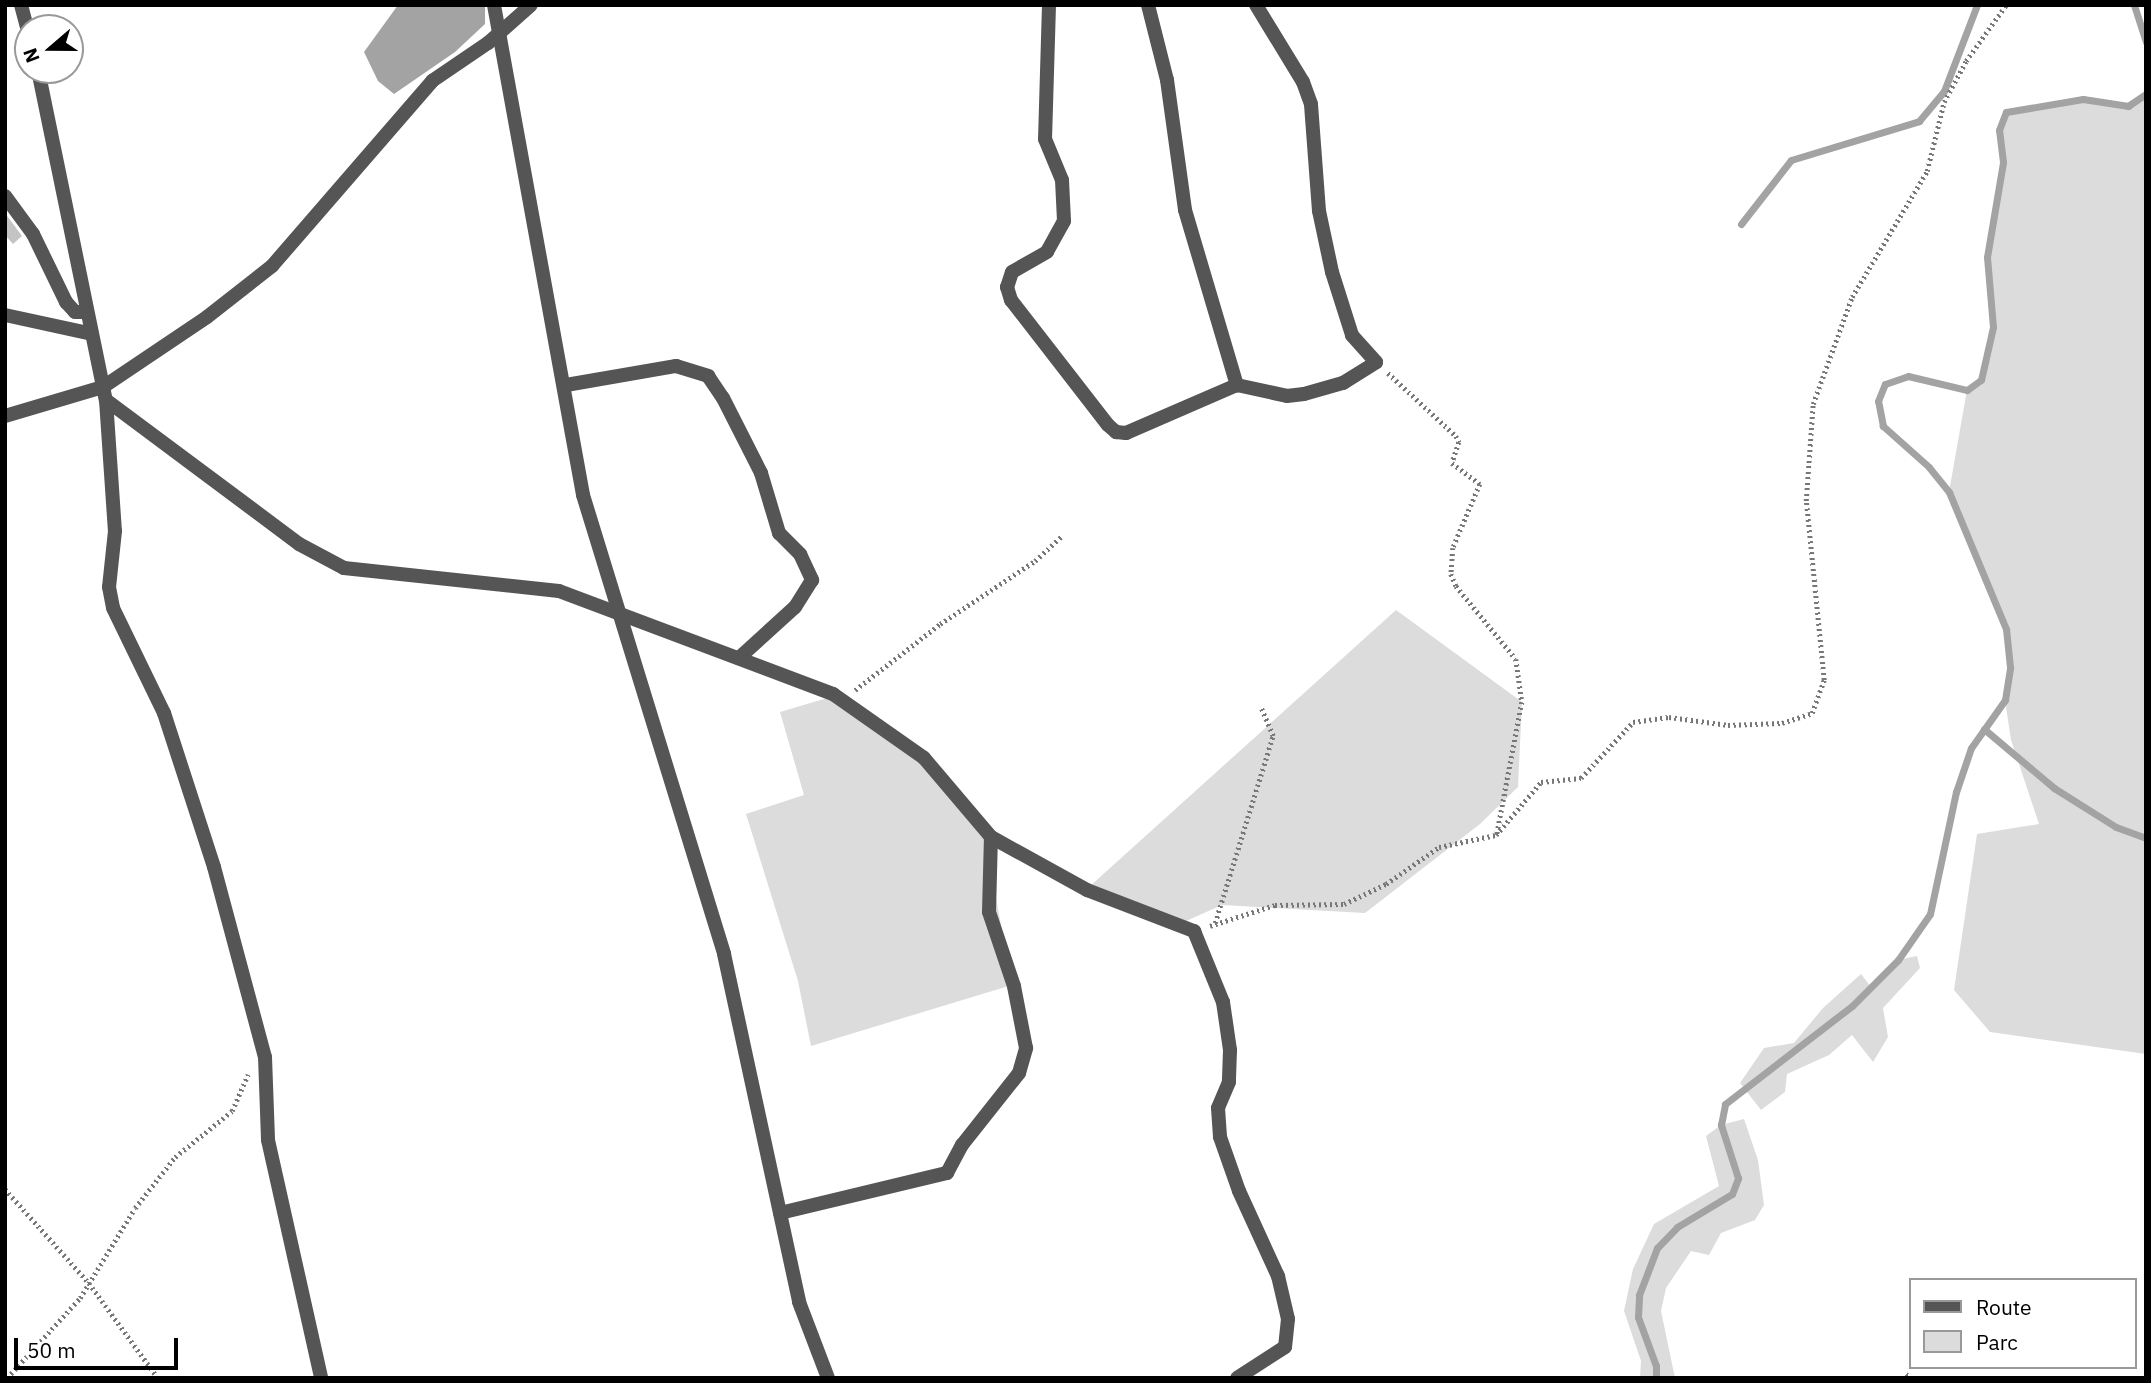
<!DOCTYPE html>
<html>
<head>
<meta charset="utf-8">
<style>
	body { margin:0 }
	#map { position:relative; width:2151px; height:1383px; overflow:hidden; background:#fff; font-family:"IBM Plex Sans",sans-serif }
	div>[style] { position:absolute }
	.green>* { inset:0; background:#dcdcdc }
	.water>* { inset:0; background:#a3a3a3 }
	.stream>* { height:7px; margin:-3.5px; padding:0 3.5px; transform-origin:3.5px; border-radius:3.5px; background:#a3a3a3 }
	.building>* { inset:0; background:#c4c4c4 }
	.path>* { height:4.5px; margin-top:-2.25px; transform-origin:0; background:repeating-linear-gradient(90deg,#777 0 2px,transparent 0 5.5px) }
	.minor>* { height:14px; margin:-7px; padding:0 7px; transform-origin:7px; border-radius:7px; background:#555 }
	span { translate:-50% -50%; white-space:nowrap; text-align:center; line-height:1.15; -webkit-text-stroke:5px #fff; paint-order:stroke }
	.frame { position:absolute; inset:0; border:7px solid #000; pointer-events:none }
	.legend { position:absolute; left:1909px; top:1278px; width:228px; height:91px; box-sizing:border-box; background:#fff; border:2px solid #999; margin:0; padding:9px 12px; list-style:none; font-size:21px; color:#000 }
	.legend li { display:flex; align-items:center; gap:14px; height:35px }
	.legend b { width:35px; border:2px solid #999 }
	.north { position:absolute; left:14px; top:14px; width:70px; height:70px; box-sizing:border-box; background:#fff; border:2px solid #999; border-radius:50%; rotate:250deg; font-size:19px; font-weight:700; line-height:28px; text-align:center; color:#000 }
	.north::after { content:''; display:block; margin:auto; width:24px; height:32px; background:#000; clip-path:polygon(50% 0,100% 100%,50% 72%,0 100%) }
	.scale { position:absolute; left:14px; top:1338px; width:164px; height:32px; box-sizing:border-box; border:4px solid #000; border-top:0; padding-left:9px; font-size:21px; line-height:24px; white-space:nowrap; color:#000; -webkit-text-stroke:5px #fff; paint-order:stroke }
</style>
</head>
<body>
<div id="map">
	<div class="green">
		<div style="clip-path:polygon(2146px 94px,2146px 1054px,1990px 1032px,1954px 990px,1977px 834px,2039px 824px,2011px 740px,2005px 700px,2010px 667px,2006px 629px,1949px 492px,1967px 390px,1981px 380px,1993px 327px,1987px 257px,2003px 162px,1999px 130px,2006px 112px,2083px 99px,2128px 106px)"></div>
		<div style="clip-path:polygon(1396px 610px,1522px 702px,1518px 787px,1480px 824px,1365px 913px,1222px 905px,1186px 921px,1089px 887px)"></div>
		<div style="clip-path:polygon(834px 696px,921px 757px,983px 827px,1012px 985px,811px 1046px,798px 981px,746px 814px,804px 795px,780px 712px)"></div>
		<div style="clip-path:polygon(1917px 956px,1920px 968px,1883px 1008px,1888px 1037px,1873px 1062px,1852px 1035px,1829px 1055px,1787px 1074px,1785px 1092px,1761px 1110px,1740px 1083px,1764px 1048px,1794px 1043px,1823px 1008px,1861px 974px,1871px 987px,1898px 960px)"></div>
		<div style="clip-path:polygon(1744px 1119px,1758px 1160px,1764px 1205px,1755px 1220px,1721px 1233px,1709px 1255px,1691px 1251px,1666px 1288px,1661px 1311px,1675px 1378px,1640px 1378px,1641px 1361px,1624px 1311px,1633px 1269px,1654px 1224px,1719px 1186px,1706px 1136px,1721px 1125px)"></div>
	</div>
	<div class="water">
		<div style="clip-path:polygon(398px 5px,485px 5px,485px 24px,455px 52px,394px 94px,378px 81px,364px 52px)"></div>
	</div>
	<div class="stream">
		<div style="left:2134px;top:5px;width:39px;rotate:72deg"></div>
		<div style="left:1741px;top:224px;width:81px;rotate:-52deg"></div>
		<div style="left:1791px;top:160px;width:134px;rotate:-16.9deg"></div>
		<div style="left:1919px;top:121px;width:39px;rotate:-50deg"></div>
		<div style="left:1944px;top:91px;width:92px;rotate:-69deg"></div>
		<div style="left:1984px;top:729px;width:92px;rotate:40.1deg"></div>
		<div style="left:2054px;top:788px;width:73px;rotate:32.2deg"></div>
		<div style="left:2116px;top:827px;width:32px;rotate:20deg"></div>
		<div style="left:1656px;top:1378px;width:12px;rotate:-90deg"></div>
		<div style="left:1656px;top:1366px;width:52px;rotate:-110.2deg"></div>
		<div style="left:1638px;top:1317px;width:22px;rotate:-87deg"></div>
		<div style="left:1639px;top:1295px;width:50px;rotate:-69deg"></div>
		<div style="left:1657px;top:1248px;width:29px;rotate:-46deg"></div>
		<div style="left:1677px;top:1227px;width:64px;rotate:-31deg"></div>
		<div style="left:1732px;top:1194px;width:17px;rotate:-69deg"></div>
		<div style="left:1738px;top:1178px;width:56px;rotate:-107.8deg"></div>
		<div style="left:1721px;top:1125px;width:21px;rotate:-79deg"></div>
		<div style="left:1725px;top:1104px;width:160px;rotate:-37.7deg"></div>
		<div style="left:1852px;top:1006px;width:65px;rotate:-45deg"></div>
		<div style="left:1898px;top:960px;width:56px;rotate:-55.2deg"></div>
		<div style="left:1930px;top:914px;width:125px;rotate:-78deg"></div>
		<div style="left:1956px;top:792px;width:46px;rotate:-71.2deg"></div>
		<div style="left:1971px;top:748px;width:59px;rotate:-54.7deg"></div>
		<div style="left:2005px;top:700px;width:33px;rotate:-81deg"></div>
		<div style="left:2010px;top:667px;width:38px;rotate:-96deg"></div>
		<div style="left:2006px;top:629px;width:148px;rotate:-112.6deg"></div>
		<div style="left:1949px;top:492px;width:32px;rotate:-129deg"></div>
		<div style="left:1929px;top:467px;width:62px;rotate:-138.3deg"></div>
		<div style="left:1883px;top:426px;width:25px;rotate:-101deg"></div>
		<div style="left:1878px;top:401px;width:18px;rotate:-68deg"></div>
		<div style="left:1885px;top:384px;width:24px;rotate:-19deg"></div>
		<div style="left:1908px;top:376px;width:61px;rotate:13.3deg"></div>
		<div style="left:1967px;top:390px;width:17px;rotate:-36deg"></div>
		<div style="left:1981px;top:380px;width:54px;rotate:-77.2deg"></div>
		<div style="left:1993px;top:327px;width:70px;rotate:-94.9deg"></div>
		<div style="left:1987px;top:257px;width:96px;rotate:-80.4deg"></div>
		<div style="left:2003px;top:162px;width:32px;rotate:-97deg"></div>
		<div style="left:1999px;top:130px;width:19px;rotate:-69deg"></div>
		<div style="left:2006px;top:112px;width:78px;rotate:-9.6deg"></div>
		<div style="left:2083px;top:99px;width:46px;rotate:8.8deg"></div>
		<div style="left:2128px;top:106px;width:22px;rotate:-34deg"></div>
	</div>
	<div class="building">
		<div style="clip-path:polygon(5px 213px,22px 236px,13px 244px,5px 235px)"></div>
	</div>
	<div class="path">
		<div style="left:1388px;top:373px;width:93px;rotate:42.8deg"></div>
		<div style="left:1456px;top:436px;width:7px;rotate:63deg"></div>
		<div style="left:1459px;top:442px;width:22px;rotate:108deg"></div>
		<div style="left:1452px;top:463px;width:35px;rotate:37deg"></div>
		<div style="left:1480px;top:484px;width:69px;rotate:112.9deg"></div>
		<div style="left:1453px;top:548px;width:26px;rotate:94deg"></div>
		<div style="left:1451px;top:574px;width:13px;rotate:67deg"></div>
		<div style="left:1456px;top:586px;width:94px;rotate:50.6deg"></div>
		<div style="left:1516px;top:659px;width:43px;rotate:82.1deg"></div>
		<div style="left:1522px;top:702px;width:134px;rotate:100.7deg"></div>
		<div style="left:855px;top:690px;width:108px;rotate:-37.8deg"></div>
		<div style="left:940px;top:624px;width:114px;rotate:-33.6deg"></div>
		<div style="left:1035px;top:561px;width:38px;rotate:-43deg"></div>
		<div style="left:1215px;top:923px;width:196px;rotate:-72.8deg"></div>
		<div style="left:1273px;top:736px;width:30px;rotate:-113deg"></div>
		<div style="left:1210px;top:926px;width:68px;rotate:-17.9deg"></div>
		<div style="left:1275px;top:905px;width:69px;rotate:-0.8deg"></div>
		<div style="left:1344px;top:904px;width:47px;rotate:-25.5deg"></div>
		<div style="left:1386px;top:884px;width:65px;rotate:-34.9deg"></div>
		<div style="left:1439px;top:847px;width:58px;rotate:-11.9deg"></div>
		<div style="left:1496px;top:835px;width:70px;rotate:-49.7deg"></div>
		<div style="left:1541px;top:782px;width:40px;rotate:-5.7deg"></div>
		<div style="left:1581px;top:778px;width:76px;rotate:-47.1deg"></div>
		<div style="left:1633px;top:722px;width:36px;rotate:-8deg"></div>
		<div style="left:1669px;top:717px;width:60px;rotate:7.7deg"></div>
		<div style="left:1728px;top:725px;width:54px;rotate:-2.1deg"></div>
		<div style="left:1782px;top:723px;width:32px;rotate:-18deg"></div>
		<div style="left:1812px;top:713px;width:35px;rotate:-70deg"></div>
		<div style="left:1824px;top:680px;width:180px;rotate:-95.7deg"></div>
		<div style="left:1806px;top:501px;width:97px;rotate:-85.9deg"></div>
		<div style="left:1813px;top:404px;width:114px;rotate:-70deg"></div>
		<div style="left:1852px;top:297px;width:147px;rotate:-59.2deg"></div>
		<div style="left:1927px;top:171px;width:71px;rotate:-76.2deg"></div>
		<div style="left:1944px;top:102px;width:47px;rotate:-61.8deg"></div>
		<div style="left:1966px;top:61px;width:69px;rotate:-54.5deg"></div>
		<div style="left:5px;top:1189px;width:126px;rotate:48.2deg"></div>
		<div style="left:89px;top:1283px;width:117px;rotate:54deg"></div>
		<div style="left:1906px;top:1374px;width:6px;rotate:39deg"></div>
		<div style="left:7px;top:1378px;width:108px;rotate:-47.6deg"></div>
		<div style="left:80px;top:1298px;width:105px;rotate:-58.6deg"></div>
		<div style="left:135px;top:1208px;width:65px;rotate:-51.9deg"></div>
		<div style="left:175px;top:1157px;width:73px;rotate:-38.9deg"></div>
		<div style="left:232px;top:1111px;width:40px;rotate:-66.6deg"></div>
	</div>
	<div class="minor">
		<div style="left:21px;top:5px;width:28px;rotate:75deg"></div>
		<div style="left:494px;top:5px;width:498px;rotate:79.7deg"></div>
		<div style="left:583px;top:495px;width:480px;rotate:72.9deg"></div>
		<div style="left:724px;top:954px;width:356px;rotate:77.8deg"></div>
		<div style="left:799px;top:1302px;width:81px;rotate:69.1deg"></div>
		<div style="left:1049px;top:5px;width:134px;rotate:91.7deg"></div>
		<div style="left:1045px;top:139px;width:44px;rotate:67.5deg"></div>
		<div style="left:1062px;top:180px;width:41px;rotate:87.2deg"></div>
		<div style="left:1064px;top:221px;width:35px;rotate:119deg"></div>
		<div style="left:1047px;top:252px;width:40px;rotate:150.3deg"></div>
		<div style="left:1012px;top:272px;width:16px;rotate:108deg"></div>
		<div style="left:1007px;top:287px;width:14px;rotate:73deg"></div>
		<div style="left:1011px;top:300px;width:158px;rotate:52.2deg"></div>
		<div style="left:1108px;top:425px;width:11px;rotate:41deg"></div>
		<div style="left:1116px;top:432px;width:10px;rotate:6deg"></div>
		<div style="left:1126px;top:433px;width:121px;rotate:-23.4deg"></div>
		<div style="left:1237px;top:385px;width:51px;rotate:12.4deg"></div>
		<div style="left:1287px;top:396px;width:17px;rotate:-7deg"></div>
		<div style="left:1304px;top:394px;width:41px;rotate:-15.8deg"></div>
		<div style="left:1343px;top:383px;width:39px;rotate:-32deg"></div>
		<div style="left:1376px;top:362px;width:36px;rotate:-132deg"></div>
		<div style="left:1352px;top:335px;width:66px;rotate:-107.6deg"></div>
		<div style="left:1332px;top:272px;width:62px;rotate:-102deg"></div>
		<div style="left:1319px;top:211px;width:107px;rotate:-94.3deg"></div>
		<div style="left:1311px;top:104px;width:23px;rotate:-110deg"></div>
		<div style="left:1303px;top:82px;width:90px;rotate:-121.4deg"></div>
		<div style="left:1148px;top:5px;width:77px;rotate:75.8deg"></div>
		<div style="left:1167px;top:80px;width:131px;rotate:82.1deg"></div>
		<div style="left:1185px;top:210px;width:183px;rotate:73.5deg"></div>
		<div style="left:38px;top:70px;width:337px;rotate:78.4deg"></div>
		<div style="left:106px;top:400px;width:131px;rotate:86.1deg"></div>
		<div style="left:115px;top:531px;width:56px;rotate:96.1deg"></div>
		<div style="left:109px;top:587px;width:21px;rotate:79deg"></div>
		<div style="left:113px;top:608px;width:117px;rotate:64.1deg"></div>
		<div style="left:164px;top:713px;width:162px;rotate:72deg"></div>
		<div style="left:214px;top:867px;width:197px;rotate:75deg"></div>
		<div style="left:265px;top:1057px;width:83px;rotate:87.9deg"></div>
		<div style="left:268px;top:1140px;width:244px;rotate:77.4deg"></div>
		<div style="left:5px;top:196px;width:47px;rotate:53.6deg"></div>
		<div style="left:33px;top:234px;width:76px;rotate:64.1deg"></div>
		<div style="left:66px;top:302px;width:13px;rotate:48deg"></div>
		<div style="left:75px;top:312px;width:11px"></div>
		<div style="left:5px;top:315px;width:89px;rotate:12.3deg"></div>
		<div style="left:566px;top:385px;width:112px;rotate:-9.8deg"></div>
		<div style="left:676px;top:366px;width:34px;rotate:17deg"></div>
		<div style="left:708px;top:376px;width:27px;rotate:56deg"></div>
		<div style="left:723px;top:398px;width:84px;rotate:63.1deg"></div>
		<div style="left:761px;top:473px;width:63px;rotate:73.3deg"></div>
		<div style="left:779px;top:533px;width:30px;rotate:45deg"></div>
		<div style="left:800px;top:554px;width:29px;rotate:65deg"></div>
		<div style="left:812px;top:580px;width:32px;rotate:122deg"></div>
		<div style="left:795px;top:607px;width:76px;rotate:137.7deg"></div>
		<div style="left:106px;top:400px;width:241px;rotate:36.7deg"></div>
		<div style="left:299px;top:544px;width:51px;rotate:28.1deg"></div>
		<div style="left:344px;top:568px;width:216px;rotate:6.1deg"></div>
		<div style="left:559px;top:591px;width:293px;rotate:20.6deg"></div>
		<div style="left:833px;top:694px;width:111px;rotate:35.1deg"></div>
		<div style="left:924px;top:758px;width:104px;rotate:49.7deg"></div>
		<div style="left:991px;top:837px;width:110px;rotate:28.9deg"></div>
		<div style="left:1087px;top:890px;width:115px;rotate:21deg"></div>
		<div style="left:1194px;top:931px;width:77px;rotate:67.8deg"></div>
		<div style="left:1223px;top:1002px;width:49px;rotate:81.7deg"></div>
		<div style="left:1230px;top:1050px;width:32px;rotate:92deg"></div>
		<div style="left:1229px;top:1082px;width:28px;rotate:113deg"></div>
		<div style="left:1218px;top:1108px;width:29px;rotate:86deg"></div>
		<div style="left:1220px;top:1137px;width:57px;rotate:70.6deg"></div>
		<div style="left:1239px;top:1191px;width:94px;rotate:65.4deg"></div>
		<div style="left:1278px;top:1276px;width:44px;rotate:76.9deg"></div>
		<div style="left:1288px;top:1319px;width:28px;rotate:96deg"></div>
		<div style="left:1285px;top:1347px;width:57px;rotate:147.1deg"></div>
		<div style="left:5px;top:416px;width:102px;rotate:-16.5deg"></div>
		<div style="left:103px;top:387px;width:125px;rotate:-33.9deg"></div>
		<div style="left:207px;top:317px;width:83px;rotate:-38.1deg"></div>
		<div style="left:272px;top:266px;width:245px;rotate:-49.1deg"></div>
		<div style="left:432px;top:81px;width:68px;rotate:-34.2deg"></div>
		<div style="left:488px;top:43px;width:57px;rotate:-41.5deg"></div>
		<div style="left:780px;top:1213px;width:172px;rotate:-13.5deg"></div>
		<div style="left:947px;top:1173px;width:32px;rotate:-62deg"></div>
		<div style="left:962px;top:1145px;width:92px;rotate:-51.6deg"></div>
		<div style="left:1019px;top:1073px;width:26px;rotate:-74deg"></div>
		<div style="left:1026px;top:1048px;width:63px;rotate:-101deg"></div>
		<div style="left:1014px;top:986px;width:78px;rotate:-108.7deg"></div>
		<div style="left:989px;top:912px;width:75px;rotate:-88.5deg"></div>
	</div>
	<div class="frame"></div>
	<ul class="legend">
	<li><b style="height:9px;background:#555"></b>Route</li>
	<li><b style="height:19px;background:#dcdcdc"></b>Parc</li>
	</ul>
	<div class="north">N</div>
	<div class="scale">50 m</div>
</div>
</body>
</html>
